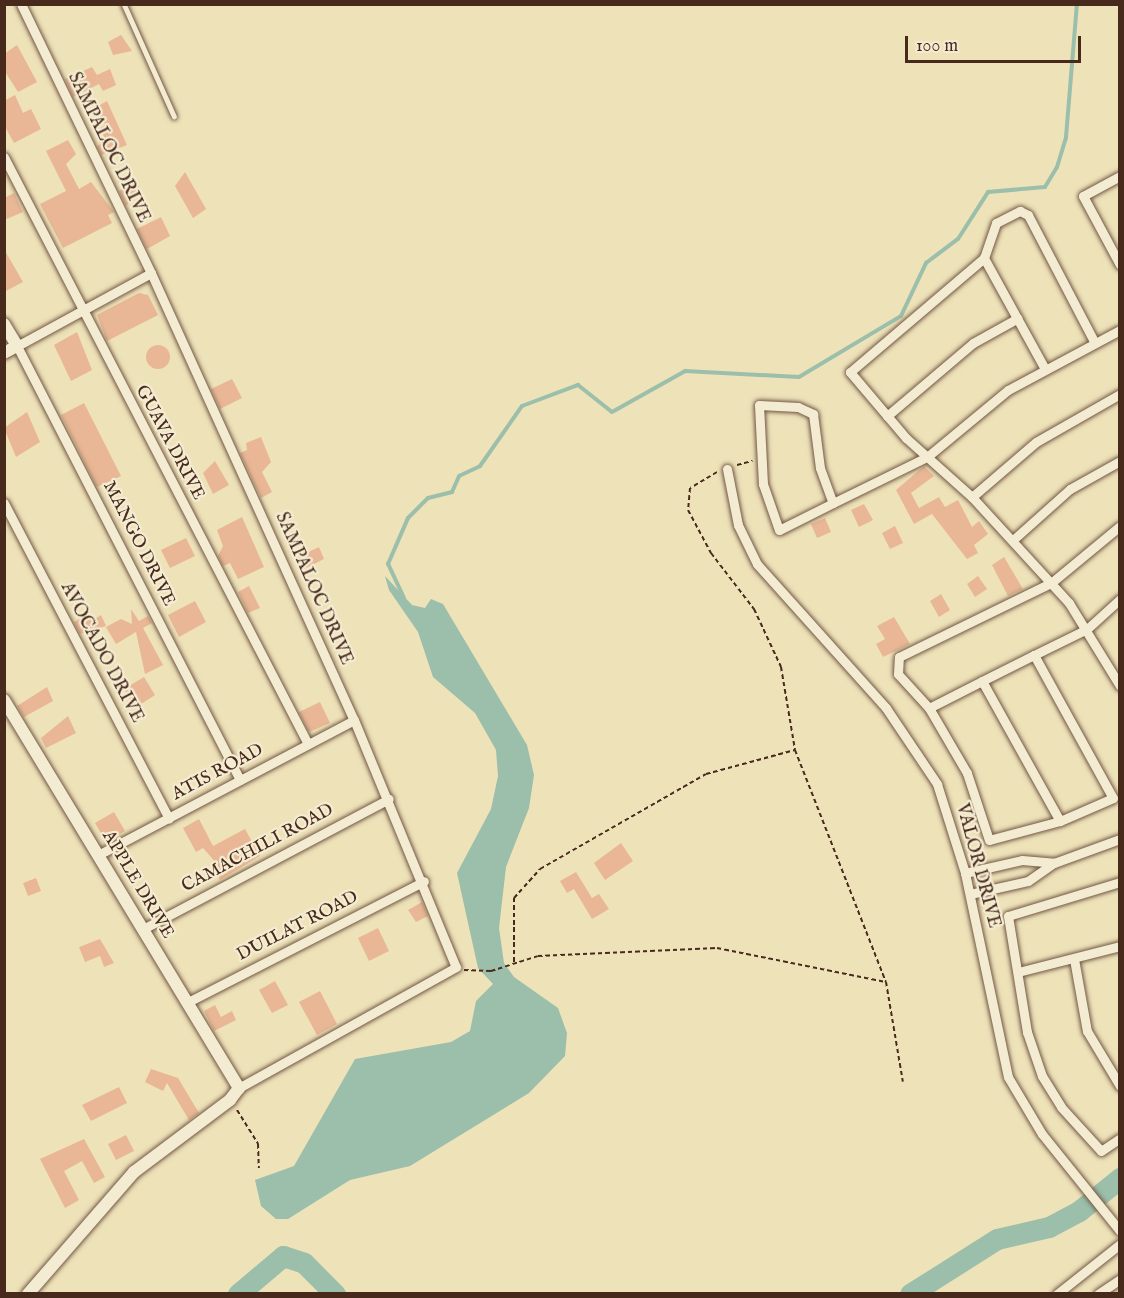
<!DOCTYPE html>
<html>
<head>
<meta charset="utf-8">
<style>
	body { margin:0 }
	#map { position:relative; width:1124px; height:1298px; overflow:hidden; background:#eee2b9; font-family:"IM FELL English",serif }
	div>[style] { position:absolute }
	.water>* { inset:0; background:#9bbfaa }
	.stream>* { height:4px; margin:-2px; padding:0 2px; transform-origin:2px; border-radius:2px; background:#9bbfaa }
	.river>* { height:21px; margin:-10.5px; padding:0 10.5px; transform-origin:10.5px; border-radius:10.5px; background:#9bbfaa }
	.building>* { inset:0; background:#e9b795 }
	.round { border-radius:50% }
	.path>* { height:2px; margin-top:-1px; transform-origin:0; background:repeating-linear-gradient(90deg,#482a1d 0 4.5px,transparent 0 7.5px) }
	.roads { filter:drop-shadow(0 0 2px #725844) drop-shadow(0 0 2px #725844) }
	.service>* { height:4.5px; margin:-2.25px; padding:0 2.25px; transform-origin:2.25px; border-radius:2.25px; background:#f4ecd2 }
	.minor>* { height:9px; margin:-4.5px; padding:0 4.5px; transform-origin:4.5px; border-radius:4.5px; background:#f4ecd2 }
	.tertiary>* { height:12px; margin:-6px; padding:0 6px; transform-origin:6px; border-radius:6px; background:#f4ecd2 }
	span { translate:-50% -50%; white-space:nowrap; text-align:center; line-height:1.15; -webkit-text-stroke:4.5px #f4ecd2; paint-order:stroke }
	.street-label { font-size:18px; color:#482a1d }
	.frame { position:absolute; inset:0; border:6px solid #482a1d; pointer-events:none }
	.scale { position:absolute; left:905px; top:36px; width:176px; height:27px; box-sizing:border-box; border:3px solid #482a1d; border-top:0; padding-left:8px; font-size:18px; line-height:21px; white-space:nowrap; color:#482a1d; -webkit-text-stroke:4px #f4ecd2; paint-order:stroke }
</style>
</head>
<body>
<div id="map">
	<div class="water">
		<div style="clip-path:polygon(385px 576px,412px 605px,425px 608px,431px 599px,443px 604px,527px 745px,534px 775px,529px 808px,506px 867px,499px 928px,504px 963px,514px 977px,558px 1008px,567px 1033px,565px 1056px,529px 1093px,410px 1166px,350px 1180px,288px 1219px,276px 1219px,261px 1206px,255px 1180px,294px 1166px,355px 1059px,451px 1042px,470px 1031px,476px 1001px,493px 984px,478px 968px,457px 873px,491px 809px,498px 776px,496px 750px,475px 713px,433px 677px,418px 632px,389px 590px)"></div>
	</div>
	<div class="stream">
		<div style="left:404px;top:598px;width:38px;rotate:-115deg"></div>
		<div style="left:388px;top:564px;width:50px;rotate:-66.5deg"></div>
		<div style="left:408px;top:518px;width:28px;rotate:-45deg"></div>
		<div style="left:428px;top:498px;width:25px;rotate:-14deg"></div>
		<div style="left:452px;top:492px;width:17px;rotate:-66deg"></div>
		<div style="left:459px;top:476px;width:23px;rotate:-25deg"></div>
		<div style="left:480px;top:466px;width:73px;rotate:-55deg"></div>
		<div style="left:522px;top:406px;width:60px;rotate:-20.6deg"></div>
		<div style="left:578px;top:385px;width:43px;rotate:38.5deg"></div>
		<div style="left:612px;top:412px;width:84px;rotate:-29.3deg"></div>
		<div style="left:685px;top:371px;width:114px;rotate:3deg"></div>
		<div style="left:799px;top:377px;width:119px;rotate:-30.9deg"></div>
		<div style="left:901px;top:316px;width:59px;rotate:-64.7deg"></div>
		<div style="left:926px;top:263px;width:40px;rotate:-37deg"></div>
		<div style="left:958px;top:239px;width:56px;rotate:-57.4deg"></div>
		<div style="left:988px;top:192px;width:57px;rotate:-5deg"></div>
		<div style="left:1045px;top:187px;width:23px;rotate:-59deg"></div>
		<div style="left:1057px;top:167px;width:31px;rotate:-73deg"></div>
		<div style="left:1066px;top:137px;width:133px;rotate:-85.3deg"></div>
	</div>
	<div class="river">
		<div style="left:238px;top:1294px;width:59px;rotate:-40.2deg"></div>
		<div style="left:283px;top:1256px;width:22px;rotate:18deg"></div>
		<div style="left:304px;top:1263px;width:44px;rotate:45deg"></div>
		<div style="left:910px;top:1294px;width:103px;rotate:-32.3deg"></div>
		<div style="left:997px;top:1239px;width:53px;rotate:-13deg"></div>
		<div style="left:1049px;top:1227px;width:34px;rotate:-28deg"></div>
		<div style="left:1079px;top:1211px;width:53px;rotate:-38.8deg"></div>
	</div>
	<div class="building">
		<div style="clip-path:polygon(121px 35px,132px 51px,113px 55px,108px 42px)"></div>
		<div style="clip-path:polygon(17px 45px,37px 82px,18px 92px,4px 70px,4px 54px)"></div>
		<div style="clip-path:polygon(92px 67px,97px 75px,110px 69px,116px 85px,103px 91px,99px 84px,73px 97px,65px 79px)"></div>
		<div style="clip-path:polygon(15px 95px,23px 113px,31px 109px,41px 129px,14px 143px,4px 125px,4px 101px)"></div>
		<div style="clip-path:polygon(107px 101px,127px 145px,101px 155px,97px 146px,106px 141px,100px 128px,105px 125px,96px 107px)"></div>
		<div style="clip-path:polygon(68px 140px,76px 154px,66px 164px,79px 189px,91px 182px,114px 212px,108px 215px,112px 223px,63px 248px,40px 204px,66px 191px,46px 151px)"></div>
		<div style="clip-path:polygon(185px 172px,206px 209px,193px 218px,175px 186px)"></div>
		<div style="clip-path:polygon(136px 180px,140px 190px,126px 206px,119px 191px)"></div>
		<div style="clip-path:polygon(14px 193px,23px 212px,4px 220px,4px 198px)"></div>
		<div style="clip-path:polygon(161px 217px,170px 236px,147px 249px,137px 229px)"></div>
		<div style="clip-path:polygon(4px 249px,23px 282px,4px 292px)"></div>
		<div style="clip-path:polygon(139px 293px,148px 295px,158px 315px,107px 341px,97px 315px)"></div>
		<div style="clip-path:polygon(77px 332px,92px 370px,71px 381px,54px 345px)"></div>
		<div class="round" style="left:146px;top:345px;width:24px;height:24px"></div>
		<div style="clip-path:polygon(232px 379px,242px 398px,220px 409px,211px 389px)"></div>
		<div style="clip-path:polygon(84px 403px,121px 476px,97px 487px,61px 415px)"></div>
		<div style="clip-path:polygon(27px 412px,40px 442px,16px 457px,4px 428px)"></div>
		<div style="clip-path:polygon(261px 437px,271px 462px,262px 472px,272px 492px,261px 498px,240px 453px,247px 450px,246px 443px)"></div>
		<div style="clip-path:polygon(215px 461px,229px 485px,213px 494px,203px 473px)"></div>
		<div style="clip-path:polygon(924px 466px,934px 476px,911px 493px,919px 508px,939px 497px,945px 507px,958px 500px,972px 527px,979px 521px,988px 534px,974px 545px,978px 553px,967px 559px,932px 514px,914px 524px,896px 490px)"></div>
		<div style="clip-path:polygon(864px 504px,873px 520px,859px 527px,851px 510px)"></div>
		<div style="clip-path:polygon(242px 517px,264px 567px,238px 579px,230px 563px,223px 566px,218px 556px,223px 546px,217px 530px)"></div>
		<div style="clip-path:polygon(825px 518px,831px 532px,817px 538px,811px 524px)"></div>
		<div style="clip-path:polygon(895px 526px,903px 543px,890px 549px,882px 533px)"></div>
		<div style="clip-path:polygon(186px 538px,195px 556px,170px 568px,161px 550px)"></div>
		<div style="clip-path:polygon(319px 547px,324px 559px,304px 569px,298px 557px)"></div>
		<div style="clip-path:polygon(1004px 557px,1023px 589px,1008px 596px,992px 565px)"></div>
		<div style="clip-path:polygon(978px 576px,987px 589px,975px 597px,967px 584px)"></div>
		<div style="clip-path:polygon(249px 586px,260px 608px,248px 613px,238px 592px)"></div>
		<div style="clip-path:polygon(941px 594px,950px 610px,939px 617px,930px 601px)"></div>
		<div style="clip-path:polygon(195px 601px,206px 622px,179px 637px,168px 615px)"></div>
		<div style="clip-path:polygon(131px 609px,139px 621px,148px 616px,152px 623px,143px 628px,163px 665px,145px 674px,136px 632px,116px 644px,106px 627px,121px 619px,132px 624px)"></div>
		<div style="clip-path:polygon(90px 614px,93px 620px,101px 615px,106px 626px,80px 634px,74px 622px)"></div>
		<div style="clip-path:polygon(894px 617px,910px 644px,883px 657px,876px 644px,885px 639px,877px 626px)"></div>
		<div style="clip-path:polygon(144px 677px,155px 695px,135px 708px,124px 689px)"></div>
		<div style="clip-path:polygon(47px 687px,53px 701px,24px 717px,17px 706px)"></div>
		<div style="clip-path:polygon(320px 702px,330px 723px,309px 732px,299px 712px)"></div>
		<div style="clip-path:polygon(68px 716px,76px 733px,46px 748px,41px 738px)"></div>
		<div style="clip-path:polygon(114px 812px,125px 831px,106px 842px,95px 823px)"></div>
		<div style="clip-path:polygon(199px 819px,213px 846px,245px 829px,260px 856px,220px 880px,214px 869px,218px 865px,203px 848px,196px 852px,183px 828px)"></div>
		<div style="clip-path:polygon(621px 843px,633px 861px,605px 880px,594px 863px)"></div>
		<div style="clip-path:polygon(576px 872px,592px 898px,599px 894px,609px 909px,592px 919px,574px 889px,567px 893px,560px 881px)"></div>
		<div style="clip-path:polygon(36px 878px,41px 891px,28px 896px,23px 883px)"></div>
		<div style="clip-path:polygon(422px 902px,428px 916px,416px 922px,408px 910px)"></div>
		<div style="clip-path:polygon(378px 928px,389px 951px,369px 961px,358px 938px)"></div>
		<div style="clip-path:polygon(100px 939px,114px 963px,104px 967px,100px 956px,85px 962px,79px 947px)"></div>
		<div style="clip-path:polygon(275px 981px,288px 1005px,272px 1013px,259px 990px)"></div>
		<div style="clip-path:polygon(320px 991px,337px 1024px,317px 1035px,299px 1002px)"></div>
		<div style="clip-path:polygon(215px 1005px,221px 1017px,232px 1011px,236px 1020px,214px 1031px,204px 1011px)"></div>
		<div style="clip-path:polygon(151px 1069px,178px 1078px,199px 1113px,189px 1120px,167px 1083px,163px 1091px,145px 1082px)"></div>
		<div style="clip-path:polygon(119px 1087px,127px 1103px,91px 1121px,82px 1105px)"></div>
		<div style="clip-path:polygon(126px 1135px,134px 1151px,116px 1160px,108px 1144px)"></div>
		<div style="clip-path:polygon(84px 1139px,105px 1177px,94px 1183px,82px 1161px,64px 1171px,79px 1200px,65px 1208px,40px 1159px)"></div>
	</div>
	<div class="path">
		<div style="left:737px;top:465px;width:16px;rotate:-15deg"></div>
		<div style="left:717px;top:472px;width:31px;rotate:149deg"></div>
		<div style="left:690px;top:488px;width:22px;rotate:95deg"></div>
		<div style="left:688px;top:510px;width:49px;rotate:61.9deg"></div>
		<div style="left:711px;top:553px;width:71px;rotate:52.5deg"></div>
		<div style="left:754px;top:609px;width:64px;rotate:65deg"></div>
		<div style="left:781px;top:667px;width:84px;rotate:80.4deg"></div>
		<div style="left:795px;top:750px;width:249px;rotate:68.6deg"></div>
		<div style="left:886px;top:982px;width:101px;rotate:80.4deg"></div>
		<div style="left:514px;top:962px;width:64px;rotate:-90deg"></div>
		<div style="left:514px;top:898px;width:39px;rotate:-48deg"></div>
		<div style="left:540px;top:869px;width:191px;rotate:-29.8deg"></div>
		<div style="left:706px;top:774px;width:92px;rotate:-15.1deg"></div>
		<div style="left:464px;top:970px;width:27px;rotate:2deg"></div>
		<div style="left:491px;top:971px;width:49px;rotate:-17.7deg"></div>
		<div style="left:538px;top:956px;width:179px;rotate:-2.6deg"></div>
		<div style="left:717px;top:948px;width:172px;rotate:11.4deg"></div>
		<div style="left:237px;top:1110px;width:40px;rotate:58deg"></div>
		<div style="left:258px;top:1144px;width:24px;rotate:88deg"></div>
	</div>
	<div class="roads">
		<div class="service">
			<div style="left:124px;top:4px;width:123px;rotate:65.9deg"></div>
		</div>
		<div class="minor">
			<div style="left:21px;top:4px;width:299px;rotate:64.2deg"></div>
			<div style="left:151px;top:273px;width:491px;rotate:65.6deg"></div>
			<div style="left:354px;top:720px;width:267px;rotate:67.6deg"></div>
			<div style="left:456px;top:967px;width:248px;rotate:150.9deg"></div>
			<div style="left:4px;top:157px;width:661px;rotate:62.62deg"></div>
			<div style="left:1120px;top:176px;width:42px;rotate:151.6deg"></div>
			<div style="left:1083px;top:196px;width:78px;rotate:61.8deg"></div>
			<div style="left:984px;top:258px;width:176px;rotate:139.6deg"></div>
			<div style="left:850px;top:372px;width:87px;rotate:49.7deg"></div>
			<div style="left:906px;top:438px;width:89px;rotate:41.8deg"></div>
			<div style="left:972px;top:497px;width:144px;rotate:47.5deg"></div>
			<div style="left:1069px;top:603px;width:97px;rotate:58.4deg"></div>
			<div style="left:151px;top:273px;width:153px;rotate:151.4deg"></div>
			<div style="left:17px;top:346px;width:488px;rotate:62.8deg"></div>
			<div style="left:1045px;top:369px;width:127px;rotate:-118.8deg"></div>
			<div style="left:984px;top:258px;width:37px;rotate:-71deg"></div>
			<div style="left:996px;top:223px;width:27px;rotate:-27deg"></div>
			<div style="left:1020px;top:211px;width:9px;rotate:27deg"></div>
			<div style="left:1028px;top:215px;width:144px;rotate:62.4deg"></div>
			<div style="left:887px;top:416px;width:113px;rotate:-40.3deg"></div>
			<div style="left:973px;top:343px;width:51px;rotate:-29.1deg"></div>
			<div style="left:727px;top:469px;width:57px;rotate:78.9deg"></div>
			<div style="left:738px;top:525px;width:43px;rotate:64deg"></div>
			<div style="left:757px;top:564px;width:193px;rotate:48.1deg"></div>
			<div style="left:886px;top:708px;width:92px;rotate:56.1deg"></div>
			<div style="left:937px;top:784px;width:93px;rotate:72.5deg"></div>
			<div style="left:965px;top:873px;width:208px;rotate:78.1deg"></div>
			<div style="left:1008px;top:1077px;width:66px;rotate:59.2deg"></div>
			<div style="left:1042px;top:1134px;width:124px;rotate:51.2deg"></div>
			<div style="left:972px;top:497px;width:84px;rotate:-40.7deg"></div>
			<div style="left:1036px;top:442px;width:97px;rotate:-29.7deg"></div>
			<div style="left:4px;top:503px;width:356px;rotate:62.4deg"></div>
			<div style="left:833px;top:503px;width:60px;rotate:153.4deg"></div>
			<div style="left:779px;top:530px;width:49px;rotate:-109.2deg"></div>
			<div style="left:763px;top:484px;width:79px;rotate:-92.9deg"></div>
			<div style="left:759px;top:405px;width:39px;rotate:3deg"></div>
			<div style="left:798px;top:407px;width:17px;rotate:25deg"></div>
			<div style="left:813px;top:414px;width:54px;rotate:82.6deg"></div>
			<div style="left:820px;top:468px;width:37px;rotate:70deg"></div>
			<div style="left:833px;top:503px;width:105px;rotate:-26.1deg"></div>
			<div style="left:927px;top:457px;width:105px;rotate:-39.6deg"></div>
			<div style="left:1008px;top:390px;width:127px;rotate:-28.2deg"></div>
			<div style="left:1014px;top:539px;width:75px;rotate:-41.8deg"></div>
			<div style="left:1070px;top:489px;width:57px;rotate:-29.2deg"></div>
			<div style="left:1034px;top:655px;width:163px;rotate:61.1deg"></div>
			<div style="left:1113px;top:798px;width:58px;rotate:156.5deg"></div>
			<div style="left:1060px;top:821px;width:73px;rotate:165deg"></div>
			<div style="left:989px;top:840px;width:71px;rotate:-108.2deg"></div>
			<div style="left:967px;top:773px;width:75px;rotate:-120.3deg"></div>
			<div style="left:929px;top:708px;width:59px;rotate:-27deg"></div>
			<div style="left:982px;top:681px;width:58px;rotate:-26.6deg"></div>
			<div style="left:1034px;top:655px;width:59px;rotate:-26.1deg"></div>
			<div style="left:1087px;top:629px;width:45px;rotate:-42.3deg"></div>
			<div style="left:982px;top:681px;width:160px;rotate:60.9deg"></div>
			<div style="left:929px;top:708px;width:46px;rotate:-132.4deg"></div>
			<div style="left:898px;top:674px;width:17px;rotate:-87deg"></div>
			<div style="left:899px;top:657px;width:169px;rotate:-26deg"></div>
			<div style="left:1051px;top:583px;width:89px;rotate:-39.6deg"></div>
			<div style="left:98px;top:855px;width:289px;rotate:-27.8deg"></div>
			<div style="left:965px;top:873px;width:58px;rotate:-12.8deg"></div>
			<div style="left:1022px;top:860px;width:32px;rotate:5deg"></div>
			<div style="left:1120px;top:882px;width:117px;rotate:163.1deg"></div>
			<div style="left:1008px;top:916px;width:118px;rotate:80.7deg"></div>
			<div style="left:1027px;top:1032px;width:46px;rotate:71.2deg"></div>
			<div style="left:1042px;top:1076px;width:36px;rotate:58deg"></div>
			<div style="left:1061px;top:1107px;width:59px;rotate:47.7deg"></div>
			<div style="left:1101px;top:1151px;width:23px;rotate:-34deg"></div>
			<div style="left:970px;top:894px;width:59px;rotate:-12.6deg"></div>
			<div style="left:1028px;top:881px;width:32px;rotate:-35deg"></div>
			<div style="left:1054px;top:863px;width:70px;rotate:-20deg"></div>
			<div style="left:143px;top:929px;width:278px;rotate:-27.9deg"></div>
			<div style="left:1074px;top:959px;width:73px;rotate:79.8deg"></div>
			<div style="left:1087px;top:1031px;width:64px;rotate:59deg"></div>
			<div style="left:1018px;top:972px;width:105px;rotate:-14.3deg"></div>
			<div style="left:188px;top:1002px;width:265px;rotate:-27.1deg"></div>
			<div style="left:1057px;top:1294px;width:80px;rotate:-38.4deg"></div>
			<div style="left:1098px;top:1294px;width:27px;rotate:-34deg"></div>
		</div>
		<div class="tertiary">
			<div style="left:4px;top:324px;width:26px;rotate:59deg"></div>
			<div style="left:17px;top:346px;width:15px;rotate:152deg"></div>
			<div style="left:4px;top:700px;width:454px;rotate:58.8deg"></div>
			<div style="left:239px;top:1088px;width:15px;rotate:127deg"></div>
			<div style="left:230px;top:1100px;width:120px;rotate:143.1deg"></div>
			<div style="left:134px;top:1172px;width:162px;rotate:131deg"></div>
		</div>
	</div>
	<div class="street-label">
		<span style="left:108px;top:148px;rotate:64deg">SAMPALOC DRIVE</span>
		<span style="left:169px;top:443px;rotate:62deg">GUAVA DRIVE</span>
		<span style="left:138px;top:544px;rotate:63deg">MANGO DRIVE</span>
		<span style="left:313px;top:589px;rotate:66deg">SAMPALOC DRIVE</span>
		<span style="left:101px;top:653px;rotate:62deg">AVOCADO DRIVE</span>
		<span style="left:218px;top:773px;rotate:-28deg">ATIS ROAD</span>
		<span style="left:258px;top:849px;rotate:-28deg">CAMACHILI ROAD</span>
		<span style="left:977px;top:866px;rotate:75deg">VALOR DRIVE</span>
		<span style="left:137px;top:885px;rotate:59deg">APPLE DRIVE</span>
		<span style="left:298px;top:927px;rotate:-27deg">DUILAT ROAD</span>
	</div>
	<div class="frame"></div>
	<div class="scale">100 m</div>
</div>
</body>
</html>
